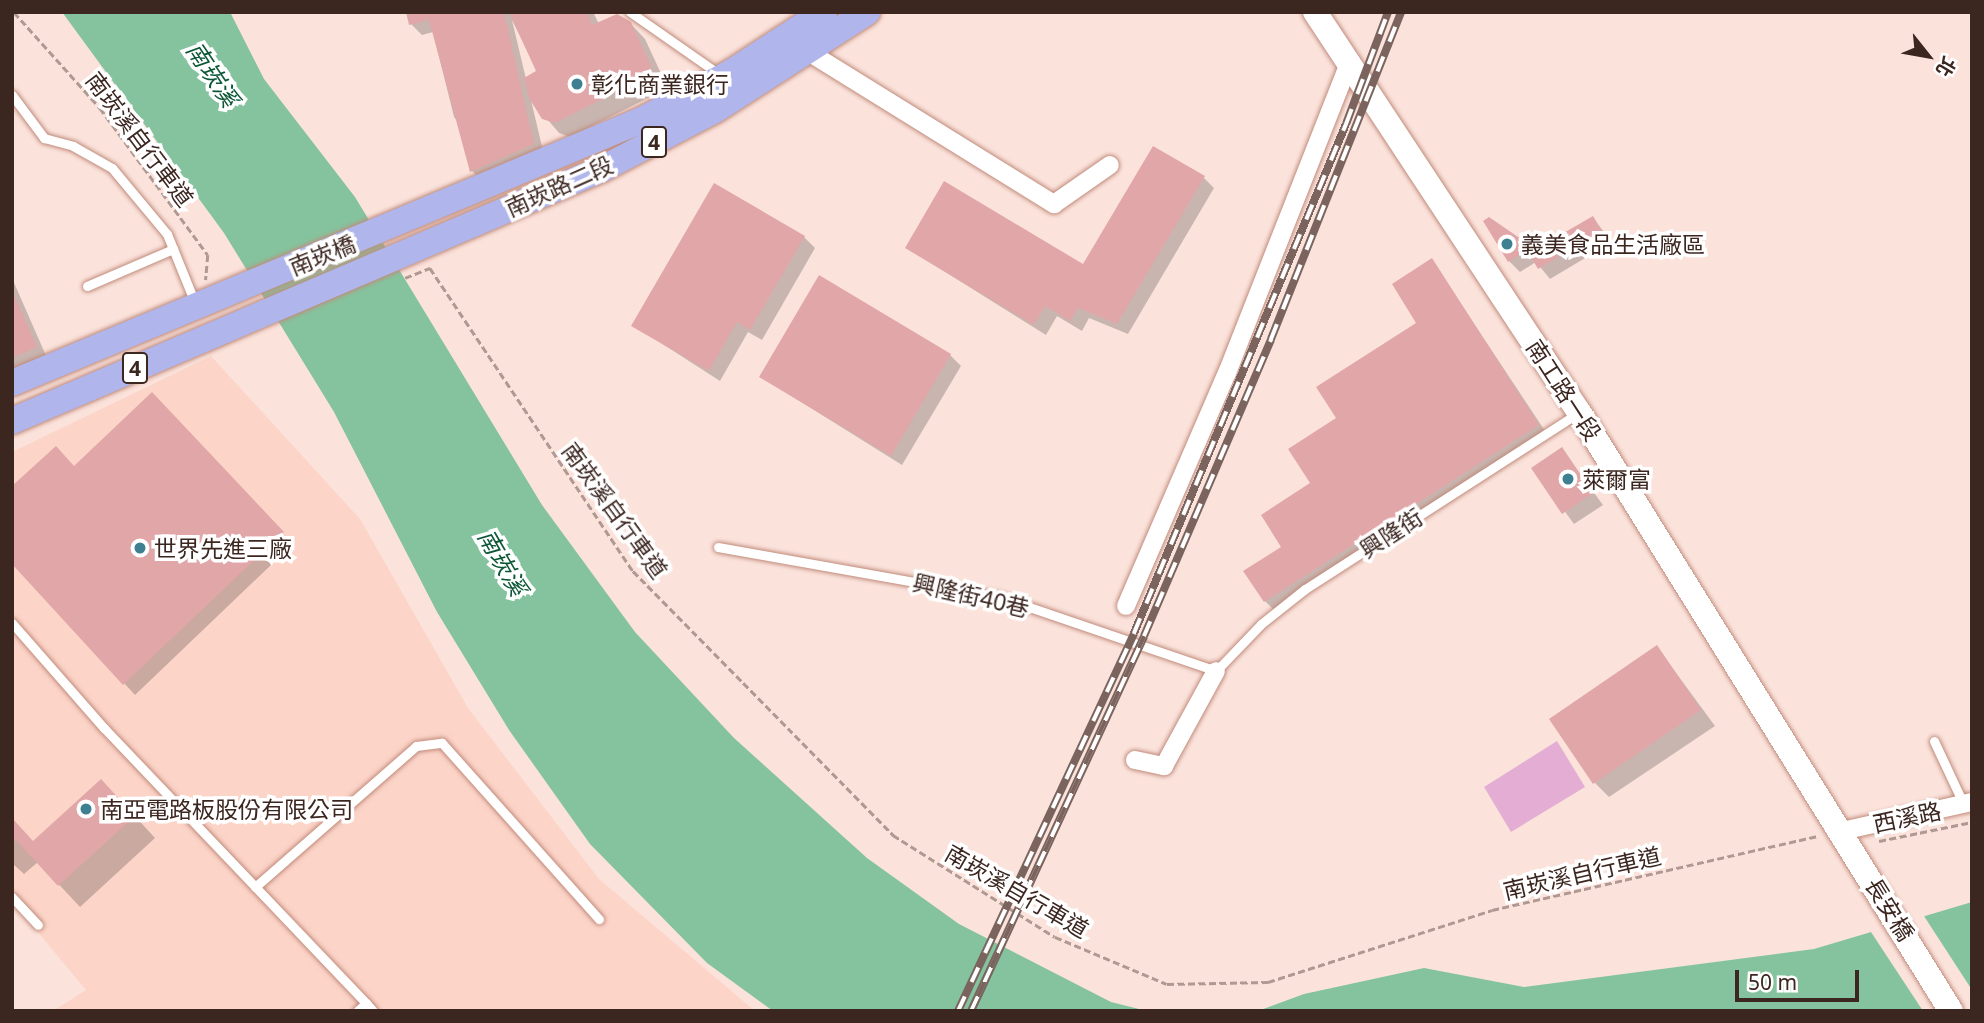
<!DOCTYPE html>
<html>
<head>
<meta charset="utf-8">
<style>
	body { margin:0 }
	#map { position:relative; width:1984px; height:1023px; overflow:hidden; background:#fbe3dc; font-family:"Noto Sans","Noto Sans TC",sans-serif }
	div>[style] { position:absolute }
	.built>* { inset:0; background:#fcd4c8 }
	.green>* { inset:0; background:#e4aed4 }
	.water>* { inset:0; background:#85c39e }
	.pier>* { inset:0; background:#fbe3dc }
	.shadow>* { inset:0; background:#0003 }
	.building>* { inset:0; background:#e1a6a7 }
	.path>* { height:2.5px; margin-top:-1.25px; transform-origin:0; background:repeating-linear-gradient(90deg,#b09992 0 7px,transparent 0 10.5px) }
	.roads { filter:drop-shadow(0 0 2px #c18b7b) drop-shadow(0 0 2px #c18b7b) }
	.lane>* { height:9px; margin:-4.5px; padding:0 4.5px; transform-origin:4.5px; border-radius:4.5px; background:#fff }
	.street>* { height:18px; margin:-9px; padding:0 9px; transform-origin:9px; border-radius:9px; background:#fff }
	.secondary>* { height:24px; margin:-12px; padding:0 12px; transform-origin:12px; border-radius:12px; background:#fff }
	.primary>* { height:26px; margin:-13px; padding:0 13px; transform-origin:13px; border-radius:13px; background:#b0b6ec }
	.rail>* { height:8px; margin-top:-4px; transform-origin:0; background:repeating-linear-gradient(90deg,#fff 0 16px,#7a645d 0 32px); box-sizing:border-box; border-block:2px solid #7a645d }
	.dots>* { width:19px; height:19px; translate:-50% -50%; box-sizing:border-box; border:4px solid #fff; border-radius:50% }
	span { translate:-50% -50%; white-space:nowrap; text-align:center; line-height:1.15; -webkit-text-stroke:7px #fff; paint-order:stroke }
	.shield-label span { padding:2px 5px; background:#fff; border:2px solid; border-radius:5px; -webkit-text-stroke-width:0 }
	.shield-label { font-size:21px; color:#3c2620; font-weight:700 }
	.poi-label { font-size:23px; color:#3c2620 }
	.left { translate:0 -50%; text-align:left }
	.street-label { font-size:23px; color:#3c2620 }
	.water-label { font-size:24px; color:#0c5735; font-style:italic }
	.frame { position:absolute; inset:0; border:14px solid #3c2620; pointer-events:none }
	.north { position:absolute; left:1893px; top:21px; width:70px; height:70px; -webkit-text-stroke:5px #fff; paint-order:stroke; rotate:121deg; font-size:19px; font-weight:700; line-height:28px; text-align:center; color:#3c2620 }
	.north::after { content:''; display:block; margin:auto; width:24px; height:32px; background:#3c2620; clip-path:polygon(50% 0,100% 100%,50% 72%,0 100%) }
	.scale { position:absolute; left:1735px; top:970px; width:124px; height:32px; box-sizing:border-box; border:4px solid #3c2620; border-top:0; padding-left:9px; font-size:21px; line-height:24px; white-space:nowrap; color:#3c2620; -webkit-text-stroke:5px #fff; paint-order:stroke }
</style>
</head>
<body>
<div id="map">
	<div class="built">
		<div style="clip-path:polygon(211px 356px,360px 519px,468px 708px,599px 879px,755px 1011px,53px 1011px,86px 990px,12px 901px,12px 452px)"></div>
	</div>
	<div class="green">
		<div style="clip-path:polygon(1557px 741px,1585px 787px,1511px 832px,1484px 787px)"></div>
	</div>
	<div class="water">
		<div style="clip-path:polygon(62px 12px,230px 12px,264px 79px,355px 197px,542px 505px,635px 632px,734px 738px,867px 858px,959px 924px,1111px 1002px,1147px 1011px,773px 1011px,707px 963px,590px 844px,509px 730px,437px 612px,334px 412px,224px 233px)"></div>
		<div style="clip-path:polygon(1972px 902px,1972px 1011px,1258px 1011px,1304px 994px,1424px 968px,1524px 987px,1814px 949px)"></div>
	</div>
	<div class="pier">
		<div style="clip-path:polygon(1922px 913px,1972px 990px,1972px 1011px,1923px 1011px,1869px 929px)"></div>
	</div>
	<div class="shadow">
		<div style="clip-path:polygon(evenodd,408px 12px,593px 12px,599px 24px,630px 23px,645px 39px,665px 82px,662px 91px,570px 137px,559px 133px,531px 100px,544px 155px,483px 181px,472px 171px,462px 126px,454px 117px,433px 32px,422px 35px,411px 24px,408px 12px,512px 20px,538px 72px,526px 79px,512px 20px)"></div>
		<div style="clip-path:polygon(1203px 177px,1214px 188px,1128px 334px,1089px 318px,1082px 331px,1057px 316px,1046px 335px,907px 248px,1084px 266px)"></div>
		<div style="clip-path:polygon(1593px 218px,1612px 242px,1550px 279px,1536px 262px,1520px 272px,1509px 261px,1527px 237px,1539px 250px)"></div>
		<div style="clip-path:polygon(804px 237px,815px 248px,762px 340px,748px 332px,720px 381px,633px 325px)"></div>
		<div style="clip-path:polygon(1432px 260px,1549px 437px,1276px 612px,1265px 601px,1339px 419px,1419px 323px)"></div>
		<div style="clip-path:polygon(12px 278px,47px 358px,12px 374px)"></div>
		<div style="clip-path:polygon(950px 355px,961px 366px,902px 465px,761px 377px)"></div>
		<div style="clip-path:polygon(162px 405px,293px 544px,135px 695px,12px 561px,74px 468px)"></div>
		<div style="clip-path:polygon(1562px 449px,1603px 505px,1574px 524px,1533px 468px)"></div>
		<div style="clip-path:polygon(1657px 647px,1715px 726px,1609px 797px,1595px 783px)"></div>
		<div style="clip-path:polygon(123px 803px,155px 838px,80px 907px,38px 862px,24px 874px,12px 863px,12px 819px,34px 843px)"></div>
	</div>
	<div class="building">
		<div style="clip-path:polygon(406px 12px,504px 12px,534px 144px,470px 172px,429px 20px,409px 25px)"></div>
		<div style="clip-path:polygon(509px 12px,587px 12px,592px 25px,617px 14px,631px 22px,651px 66px,647px 76px,555px 123px,542px 119px,529px 98px,524px 78px,536px 71px)"></div>
		<div style="clip-path:polygon(1153px 146px,1205px 176px,1117px 324px,1078px 308px,1070px 321px,1045px 306px,1034px 325px,905px 248px,944px 181px,1083px 264px)"></div>
		<div style="clip-path:polygon(714px 183px,805px 236px,750px 330px,737px 322px,709px 371px,631px 326px)"></div>
		<div style="clip-path:polygon(1593px 216px,1602px 231px,1538px 269px,1527px 250px,1508px 262px,1483px 221px,1489px 217px,1521px 239px,1528px 235px,1536px 249px)"></div>
		<div style="clip-path:polygon(1432px 258px,1539px 425px,1264px 602px,1243px 571px,1281px 547px,1261px 515px,1310px 483px,1288px 449px,1336px 418px,1316px 387px,1416px 323px,1392px 284px)"></div>
		<div style="clip-path:polygon(819px 275px,951px 354px,891px 456px,759px 377px)"></div>
		<div style="clip-path:polygon(12px 290px,37px 347px,12px 358px)"></div>
		<div style="clip-path:polygon(152px 392px,284px 532px,123px 685px,12px 564px,12px 486px,56px 446px,74px 466px)"></div>
		<div style="clip-path:polygon(1562px 447px,1593px 493px,1562px 514px,1531px 468px)"></div>
		<div style="clip-path:polygon(1657px 645px,1701px 710px,1593px 784px,1549px 719px)"></div>
		<div style="clip-path:polygon(101px 779px,135px 816px,58px 886px,16px 840px,12px 844px,12px 818px,33px 841px)"></div>
	</div>
	<div class="path">
		<div style="left:14px;top:12px;width:129px;rotate:48.1deg"></div>
		<div style="left:100px;top:108px;width:182px;rotate:53.7deg"></div>
		<div style="left:208px;top:255px;width:25px;rotate:95deg"></div>
		<div style="left:405px;top:278px;width:27px;rotate:-22deg"></div>
		<div style="left:430px;top:268px;width:365px;rotate:56.2deg"></div>
		<div style="left:633px;top:571px;width:371px;rotate:45.4deg"></div>
		<div style="left:893px;top:835px;width:191px;rotate:32.2deg"></div>
		<div style="left:1055px;top:937px;width:121px;rotate:22.8deg"></div>
		<div style="left:1167px;top:984px;width:101px;rotate:-1.1deg"></div>
		<div style="left:1268px;top:982px;width:235px;rotate:-17.8deg"></div>
		<div style="left:1492px;top:910px;width:334px;rotate:-12.8deg"></div>
		<div style="left:1879px;top:841px;width:95px;rotate:-11.5deg"></div>
	</div>
	<div class="roads">
		<div class="lane">
			<div style="left:630px;top:12px;width:108px;rotate:34.9deg"></div>
			<div style="left:12px;top:95px;width:54px;rotate:53.3deg"></div>
			<div style="left:44px;top:138px;width:30px;rotate:15deg"></div>
			<div style="left:73px;top:146px;width:45px;rotate:29.4deg"></div>
			<div style="left:112px;top:168px;width:86px;rotate:50.2deg"></div>
			<div style="left:167px;top:234px;width:74px;rotate:67.9deg"></div>
			<div style="left:87px;top:286px;width:94px;rotate:-23.3deg"></div>
			<div style="left:718px;top:547px;width:286px;rotate:10.1deg"></div>
			<div style="left:1000px;top:597px;width:228px;rotate:18.9deg"></div>
			<div style="left:1216px;top:671px;width:65px;rotate:-46.2deg"></div>
			<div style="left:1261px;top:624px;width:56px;rotate:-38.5deg"></div>
			<div style="left:1305px;top:589px;width:325px;rotate:-32.8deg"></div>
			<div style="left:12px;top:623px;width:140px;rotate:48.8deg"></div>
			<div style="left:104px;top:728px;width:380px;rotate:46.4deg"></div>
			<div style="left:366px;top:1003px;width:12px;rotate:138deg"></div>
			<div style="left:1934px;top:741px;width:71px;rotate:64.9deg"></div>
			<div style="left:255px;top:887px;width:214px;rotate:-41.2deg"></div>
			<div style="left:416px;top:746px;width:26px;rotate:-7deg"></div>
			<div style="left:442px;top:743px;width:236px;rotate:48.3deg"></div>
			<div style="left:12px;top:897px;width:38px;rotate:47deg"></div>
			<div style="left:366px;top:1003px;width:11px;rotate:49deg"></div>
		</div>
		<div class="street">
			<div style="left:807px;top:51px;width:291px;rotate:31.8deg"></div>
			<div style="left:1054px;top:204px;width:68px;rotate:-34.9deg"></div>
			<div style="left:1126px;top:606px;width:254px;rotate:-66.6deg"></div>
			<div style="left:1227px;top:373px;width:336px;rotate:-68.5deg"></div>
			<div style="left:1135px;top:760px;width:30px;rotate:12deg"></div>
			<div style="left:1164px;top:766px;width:108px;rotate:-61.3deg"></div>
			<div style="left:1842px;top:831px;width:133px;rotate:-12.6deg"></div>
		</div>
		<div class="secondary">
			<div style="left:1315px;top:12px;width:479px;rotate:56.6deg"></div>
			<div style="left:1579px;top:412px;width:705px;rotate:58.16deg"></div>
		</div>
		<div class="primary">
			<div style="left:12px;top:383px;width:683px;rotate:-22.66deg"></div>
			<div style="left:642px;top:120px;width:102px;rotate:-28.1deg"></div>
			<div style="left:732px;top:72px;width:110px;rotate:-33.1deg"></div>
			<div style="left:12px;top:421px;width:642px;rotate:-23.13deg"></div>
			<div style="left:602px;top:169px;width:127px;rotate:-27.6deg"></div>
			<div style="left:715px;top:110px;width:181px;rotate:-32.8deg"></div>
		</div>
	</div>
	<div class="rail">
		<div style="left:958px;top:1011px;width:417px;rotate:-65deg"></div>
		<div style="left:1134px;top:633px;width:551px;rotate:-67.39deg"></div>
		<div style="left:1346px;top:124px;width:120px;rotate:-69.4deg"></div>
		<div style="left:971px;top:1011px;width:413px;rotate:-65.2deg"></div>
		<div style="left:1144px;top:636px;width:323px;rotate:-66.8deg"></div>
		<div style="left:1271px;top:339px;width:352px;rotate:-68.3deg"></div>
	</div>
	<div class="dots">
		<div style="left:577px;top:84px;background:#3e8091"></div>
		<div style="left:1507px;top:244px;background:#3e8091"></div>
		<div style="left:1568px;top:479px;background:#3e8091"></div>
		<div style="left:140px;top:548px;background:#3e8091"></div>
		<div style="left:86px;top:809px;background:#3e8091"></div>
	</div>
	<div class="shield-label">
		<span style="left:654px;top:142px">4</span>
		<span style="left:135px;top:368px">4</span>
	</div>
	<div class="poi-label">
		<span class="left" style="left:591px;top:84px">彰化商業銀行</span>
		<span class="left" style="left:1521px;top:244px">義美食品生活廠區</span>
		<span class="left" style="left:1582px;top:479px">萊爾富</span>
		<span class="left" style="left:154px;top:548px">世界先進三廠</span>
		<span class="left" style="left:100px;top:809px">南亞電路板股份有限公司</span>
	</div>
	<div class="street-label">
		<span style="left:140px;top:139px;rotate:53deg">南崁溪自行車道</span>
		<span style="left:559px;top:186px;rotate:-24deg">南崁路二段</span>
		<span style="left:322px;top:255px;rotate:-22deg">南崁橋</span>
		<span style="left:1564px;top:390px;rotate:57deg">南工路一段</span>
		<span style="left:615px;top:510px;rotate:54deg">南崁溪自行車道</span>
		<span style="left:1391px;top:533px;rotate:-33deg">興隆街</span>
		<span style="left:971px;top:595px;rotate:13deg">興隆街40巷</span>
		<span style="left:1907px;top:817px;rotate:-12deg">西溪路</span>
		<span style="left:1582px;top:873px;rotate:-13deg">南崁溪自行車道</span>
		<span style="left:1017px;top:891px;rotate:30deg">南崁溪自行車道</span>
		<span style="left:1890px;top:909px;rotate:58deg">長安橋</span>
	</div>
	<div class="water-label">
		<span style="left:213px;top:74px;rotate:56deg">南崁溪</span>
		<span style="left:503px;top:562px;rotate:60deg">南崁溪</span>
	</div>
	<div class="frame"></div>
	<div class="north">北</div>
	<div class="scale">50 m</div>
</div>
</body>
</html>
